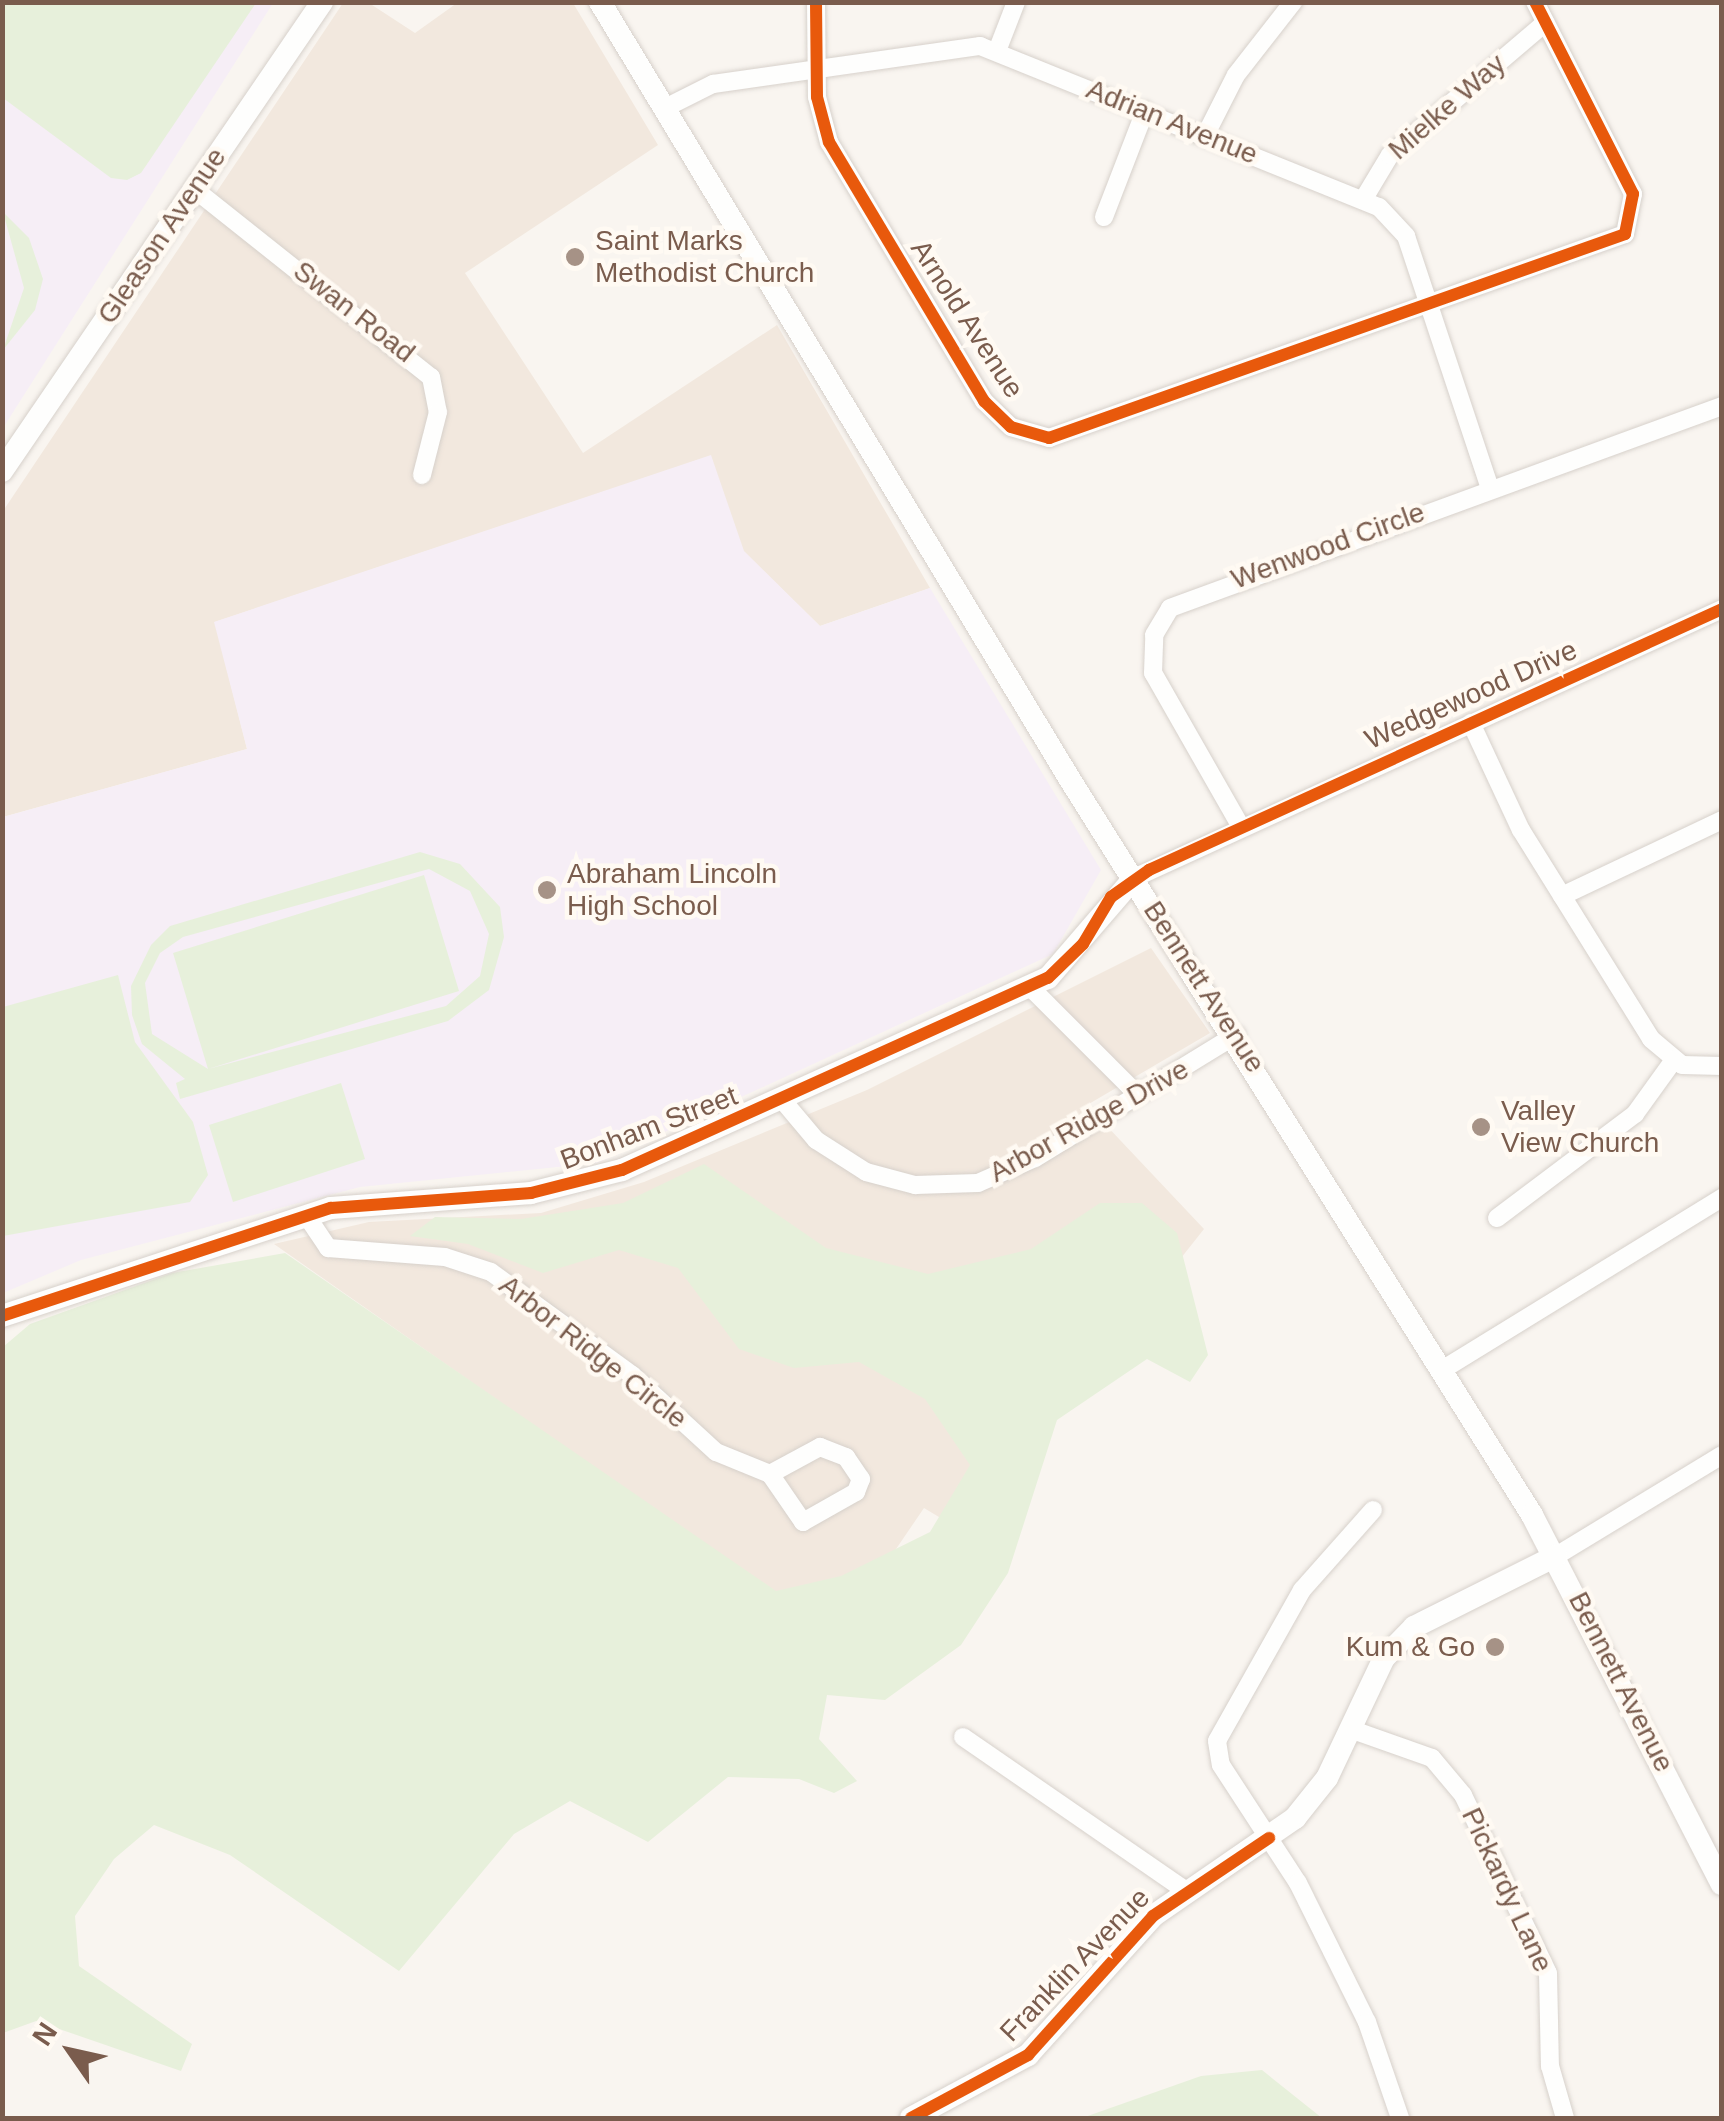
<!DOCTYPE html>
<html>
<head>
<meta charset="utf-8">
<style>
	body { margin:0 }
	#map { position:relative; width:1724px; height:2121px; overflow:hidden; background:#f9f5f0; font-family:Helvetica,sans-serif }
	div>[style] { position:absolute }
	.residential>* { inset:0; background:#f2e8de }
	.education>* { inset:0; background:#f6eef6 }
	.green>* { inset:0; background:#e7f0db }
	.roads { filter:drop-shadow(0 0 2px #d7d1cb) drop-shadow(0 0 2px #d7d1cb) }
	.street>* { height:18px; margin:-9px; padding:0 9px; transform-origin:9px; border-radius:9px; background:#fefefd }
	.secondary>* { height:22px; margin:-11px; padding:0 11px; transform-origin:11px; border-radius:11px; background:#fefefd }
	.cycleway>* { height:12px; margin:-6px; padding:0 6px; transform-origin:6px; border-radius:6px; background:#e8590c }
	.dots>* { width:28px; height:28px; translate:-50% -50%; box-sizing:border-box; border:5px solid #fffaf3; border-radius:50% }
	span { translate:-50% -50%; white-space:nowrap; text-align:center; line-height:1.15; -webkit-text-stroke:9px #fffaf3; paint-order:stroke }
	.street-label { font-size:28px; color:#7a5c4d }
	.poi-label { font-size:28px; color:#7a5c4d }
	.left { translate:0 -50%; text-align:left }
	.right { translate:-100% -50%; text-align:right }
	.frame { position:absolute; inset:0; border:5px solid #7a5c4d; pointer-events:none }
	.north { position:absolute; left:20px; top:2001px; width:100px; height:100px; -webkit-text-stroke:8px #fffaf3; paint-order:stroke; rotate:304deg; font-size:28px; font-weight:700; line-height:40px; text-align:center; color:#7a5c4d }
	.north::after { content:''; display:block; margin:auto; width:35px; height:45px; background:#7a5c4d; clip-path:polygon(50% 0,100% 100%,50% 72%,0 100%) }
</style>
</head>
<body>
<div id="map">
	<div class="residential">
		<div style="clip-path:polygon(343px 3px,369px 3px,415px 33px,457px 3px,573px 3px,658px 145px,465px 273px,583px 453px,777px 325px,930px 588px,820px 626px,743px 551px,710px 456px,215px 622px,247px 749px,3px 817px,3px 511px)"></div>
		<div style="clip-path:polygon(1151px 948px,1210px 1033px,1087px 1105px,1204px 1229px,964px 1532px,924px 1508px,836px 1637px,274px 1244px,369px 1222px,541px 1213px,644px 1182px,867px 1090px)"></div>
	</div>
	<div class="education">
		<div style="clip-path:polygon(3px 3px,273px 3px,3px 428px)"></div>
		<div style="clip-path:polygon(711px 455px,744px 551px,820px 626px,930px 588px,1101px 870px,1053px 954px,597px 1163px,360px 1187px,81px 1260px,3px 1293px,3px 817px,247px 749px,214px 622px)"></div>
	</div>
	<div class="green">
		<div style="clip-path:polygon(3px 2px,256px 2px,256px 3px,141px 173px,127px 180px,111px 178px,3px 98px)"></div>
		<div style="clip-path:polygon(3px 212px,29px 238px,43px 279px,35px 310px,3px 350px,24px 288px)"></div>
		<div style="clip-path:polygon(evenodd,420px 852px,460px 864px,500px 907px,504px 937px,489px 990px,448px 1021px,180px 1099px,176px 1083px,185px 1079px,142px 1044px,132px 1015px,131px 986px,151px 945px,170px 926px,420px 852px,429px 869px,470px 891px,489px 934px,480px 976px,446px 1006px,208px 1069px,459px 991px,424px 875px,173px 953px,208px 1069px,152px 1034px,145px 983px,160px 953px,183px 937px,429px 869px)"></div>
		<div style="clip-path:polygon(118px 975px,135px 1042px,193px 1122px,208px 1175px,190px 1202px,3px 1236px,3px 1007px)"></div>
		<div style="clip-path:polygon(341px 1083px,365px 1159px,233px 1202px,209px 1125px)"></div>
		<div style="clip-path:polygon(704px 1164px,826px 1248px,928px 1274px,1031px 1249px,1100px 1203px,1142px 1203px,1177px 1233px,1208px 1355px,1190px 1382px,1147px 1359px,1057px 1420px,1008px 1573px,961px 1645px,885px 1700px,827px 1695px,819px 1739px,857px 1781px,834px 1793px,799px 1779px,728px 1777px,648px 1842px,570px 1801px,514px 1834px,399px 1971px,230px 1855px,154px 1825px,114px 1859px,75px 1916px,79px 1966px,192px 2044px,181px 2071px,36px 2021px,3px 2033px,3px 1347px,30px 1324px,172px 1273px,285px 1253px,776px 1591px,841px 1576px,930px 1532px,970px 1465px,925px 1399px,859px 1362px,794px 1368px,739px 1349px,678px 1268px,619px 1250px,543px 1273px,468px 1244px,410px 1236px,435px 1217px,521px 1219px,623px 1203px)"></div>
		<div style="clip-path:polygon(1262px 2070px,1322px 2118px,1082px 2118px,1201px 2076px)"></div>
	</div>
	<div class="roads">
		<div class="street">
			<div style="left:816px;top:2px;width:95px;rotate:89.4deg"></div>
			<div style="left:817px;top:97px;width:47px;rotate:75.1deg"></div>
			<div style="left:829px;top:142px;width:302px;rotate:59.1deg"></div>
			<div style="left:984px;top:401px;width:37px;rotate:44deg"></div>
			<div style="left:1011px;top:427px;width:40px;rotate:16deg"></div>
			<div style="left:1049px;top:438px;width:611px;rotate:-19.5deg"></div>
			<div style="left:1625px;top:234px;width:41px;rotate:-78.7deg"></div>
			<div style="left:1633px;top:194px;width:216px;rotate:-117deg"></div>
			<div style="left:997px;top:51px;width:53px;rotate:-68.8deg"></div>
			<div style="left:665px;top:108px;width:54px;rotate:-26.6deg"></div>
			<div style="left:713px;top:84px;width:270px;rotate:-8.1deg"></div>
			<div style="left:980px;top:46px;width:430px;rotate:22deg"></div>
			<div style="left:1379px;top:207px;width:40px;rotate:47deg"></div>
			<div style="left:1406px;top:236px;width:266px;rotate:71.6deg"></div>
			<div style="left:1205px;top:136px;width:68px;rotate:-63.1deg"></div>
			<div style="left:1236px;top:75px;width:93px;rotate:-52deg"></div>
			<div style="left:193px;top:188px;width:304px;rotate:38.5deg"></div>
			<div style="left:431px;top:377px;width:36px;rotate:79deg"></div>
			<div style="left:438px;top:412px;width:65px;rotate:104.3deg"></div>
			<div style="left:1363px;top:200px;width:52px;rotate:-59deg"></div>
			<div style="left:1390px;top:155px;width:204px;rotate:-40.4deg"></div>
			<div style="left:1104px;top:217px;width:114px;rotate:-68.9deg"></div>
			<div style="left:1471px;top:723px;width:118px;rotate:65deg"></div>
			<div style="left:1521px;top:830px;width:246px;rotate:58.1deg"></div>
			<div style="left:1651px;top:1039px;width:40px;rotate:40deg"></div>
			<div style="left:1682px;top:1065px;width:40px;rotate:1.4deg"></div>
			<div style="left:1241px;top:827px;width:177px;rotate:-119.7deg"></div>
			<div style="left:1153px;top:673px;width:38px;rotate:-88deg"></div>
			<div style="left:1154px;top:635px;width:31px;rotate:-59deg"></div>
			<div style="left:1170px;top:608px;width:588px;rotate:-20.1deg"></div>
			<div style="left:1134px;top:878px;width:647px;rotate:-24.58deg"></div>
			<div style="left:1562px;top:896px;width:177px;rotate:-25.4deg"></div>
			<div style="left:1029px;top:986px;width:154px;rotate:45deg"></div>
			<div style="left:784px;top:1102px;width:50px;rotate:49.9deg"></div>
			<div style="left:816px;top:1140px;width:59px;rotate:32.6deg"></div>
			<div style="left:866px;top:1172px;width:51px;rotate:14.9deg"></div>
			<div style="left:915px;top:1185px;width:63px;rotate:-1.8deg"></div>
			<div style="left:978px;top:1183px;width:62px;rotate:-23.7deg"></div>
			<div style="left:1035px;top:1158px;width:236px;rotate:-31.5deg"></div>
			<div style="left:306px;top:1215px;width:40px;rotate:56deg"></div>
			<div style="left:328px;top:1248px;width:117px;rotate:4.4deg"></div>
			<div style="left:445px;top:1257px;width:48px;rotate:18.1deg"></div>
			<div style="left:491px;top:1272px;width:175px;rotate:36.1deg"></div>
			<div style="left:632px;top:1375px;width:114px;rotate:42.5deg"></div>
			<div style="left:716px;top:1452px;width:58px;rotate:22.2deg"></div>
			<div style="left:1497px;top:1218px;width:173px;rotate:-37deg"></div>
			<div style="left:1635px;top:1114px;width:67px;rotate:-54.2deg"></div>
			<div style="left:1442px;top:1370px;width:329px;rotate:-31.6deg"></div>
			<div style="left:820px;top:1447px;width:28px;rotate:21deg"></div>
			<div style="left:846px;top:1457px;width:27px;rotate:56deg"></div>
			<div style="left:861px;top:1479px;width:14px;rotate:111deg"></div>
			<div style="left:856px;top:1492px;width:61px;rotate:150.5deg"></div>
			<div style="left:803px;top:1522px;width:58px;rotate:-124.5deg"></div>
			<div style="left:770px;top:1474px;width:57px;rotate:-28.4deg"></div>
			<div style="left:1373px;top:1510px;width:107px;rotate:131.6deg"></div>
			<div style="left:1302px;top:1590px;width:173px;rotate:119.4deg"></div>
			<div style="left:1217px;top:1741px;width:24px;rotate:81deg"></div>
			<div style="left:1221px;top:1765px;width:141px;rotate:56.9deg"></div>
			<div style="left:1298px;top:1883px;width:155px;rotate:63.6deg"></div>
			<div style="left:1367px;top:2022px;width:102px;rotate:71deg"></div>
			<div style="left:1556px;top:1556px;width:194px;rotate:-31.3deg"></div>
			<div style="left:1350px;top:1729px;width:87px;rotate:19.5deg"></div>
			<div style="left:1432px;top:1758px;width:48px;rotate:50deg"></div>
			<div style="left:1463px;top:1795px;width:197px;rotate:64.5deg"></div>
			<div style="left:1548px;top:1973px;width:93px;rotate:88.8deg"></div>
			<div style="left:1550px;top:2066px;width:54px;rotate:73.9deg"></div>
			<div style="left:963px;top:1737px;width:271px;rotate:34.6deg"></div>
		</div>
		<div class="secondary">
			<div style="left:600px;top:2px;width:907px;rotate:58.85deg"></div>
			<div style="left:1069px;top:778px;width:870px;rotate:57.86deg"></div>
			<div style="left:1532px;top:1515px;width:415px;rotate:62.8deg"></div>
			<div style="left:2px;top:471px;width:568px;rotate:-55.69deg"></div>
			<div style="left:2px;top:1316px;width:346px;rotate:-18.2deg"></div>
			<div style="left:331px;top:1208px;width:201px;rotate:-4.3deg"></div>
			<div style="left:531px;top:1193px;width:94px;rotate:-14.2deg"></div>
			<div style="left:622px;top:1170px;width:467px;rotate:-24.3deg"></div>
			<div style="left:1048px;top:978px;width:132px;rotate:-49.3deg"></div>
			<div style="left:911px;top:2118px;width:133px;rotate:-28.3deg"></div>
			<div style="left:1028px;top:2055px;width:187px;rotate:-48deg"></div>
			<div style="left:1153px;top:1916px;width:173px;rotate:-34.6deg"></div>
			<div style="left:1295px;top:1818px;width:51px;rotate:-51.3deg"></div>
			<div style="left:1327px;top:1778px;width:133px;rotate:-64.6deg"></div>
			<div style="left:1384px;top:1658px;width:43px;rotate:-45.9deg"></div>
			<div style="left:1414px;top:1627px;width:159px;rotate:-26.6deg"></div>
		</div>
	</div>
	<div class="cycleway">
		<div style="left:816px;top:2px;width:95px;rotate:89.4deg"></div>
		<div style="left:817px;top:97px;width:47px;rotate:75.1deg"></div>
		<div style="left:829px;top:142px;width:302px;rotate:59.1deg"></div>
		<div style="left:984px;top:401px;width:37px;rotate:44deg"></div>
		<div style="left:1011px;top:427px;width:40px;rotate:16deg"></div>
		<div style="left:1049px;top:438px;width:611px;rotate:-19.5deg"></div>
		<div style="left:1625px;top:234px;width:41px;rotate:-78.7deg"></div>
		<div style="left:1633px;top:194px;width:216px;rotate:-117deg"></div>
		<div style="left:2px;top:1316px;width:346px;rotate:-18.2deg"></div>
		<div style="left:331px;top:1208px;width:201px;rotate:-4.3deg"></div>
		<div style="left:531px;top:1193px;width:94px;rotate:-14.2deg"></div>
		<div style="left:622px;top:1170px;width:467px;rotate:-24.3deg"></div>
		<div style="left:1048px;top:978px;width:49px;rotate:-44.2deg"></div>
		<div style="left:1083px;top:944px;width:55px;rotate:-59.2deg"></div>
		<div style="left:1111px;top:897px;width:47px;rotate:-35.4deg"></div>
		<div style="left:1149px;top:870px;width:630px;rotate:-24.49deg"></div>
		<div style="left:911px;top:2118px;width:133px;rotate:-28.3deg"></div>
		<div style="left:1028px;top:2055px;width:187px;rotate:-48deg"></div>
		<div style="left:1153px;top:1916px;width:140px;rotate:-33.9deg"></div>
	</div>
	<div class="dots">
		<div style="left:575px;top:257px;background:#a69286"></div>
		<div style="left:547px;top:890px;background:#a69286"></div>
		<div style="left:1481px;top:1127px;background:#a69286"></div>
		<div style="left:1495px;top:1647px;background:#a69286"></div>
	</div>
	<div class="street-label">
		<span style="left:1447px;top:107px;rotate:-41deg">Mielke Way</span>
		<span style="left:1172px;top:122px;rotate:22deg">Adrian Avenue</span>
		<span style="left:162px;top:236px;rotate:-56deg">Gleason Avenue</span>
		<span style="left:354px;top:312px;rotate:38deg">Swan Road</span>
		<span style="left:967px;top:319px;rotate:57deg">Arnold Avenue</span>
		<span style="left:1328px;top:546px;rotate:-20deg">Wenwood Circle</span>
		<span style="left:1471px;top:695px;rotate:-24deg">Wedgewood Drive</span>
		<span style="left:1204px;top:987px;rotate:57deg">Bennett Avenue</span>
		<span style="left:1089px;top:1121px;rotate:-29deg">Arbor Ridge Drive</span>
		<span style="left:649px;top:1128px;rotate:-21deg">Bonham Street</span>
		<span style="left:593px;top:1352px;rotate:38deg">Arbor Ridge Circle</span>
		<span style="left:1621px;top:1682px;rotate:63deg">Bennett Avenue</span>
		<span style="left:1507px;top:1890px;rotate:65deg">Pickardy Lane</span>
		<span style="left:1075px;top:1965px;rotate:-46deg">Franklin Avenue</span>
	</div>
	<div class="poi-label">
		<span class="left" style="left:595px;top:257px">Saint Marks<br>Methodist Church</span>
		<span class="left" style="left:567px;top:890px">Abraham Lincoln<br>High School</span>
		<span class="left" style="left:1501px;top:1127px">Valley<br>View Church</span>
		<span class="right" style="left:1475px;top:1647px">Kum &amp; Go</span>
	</div>
	<div class="frame"></div>
	<div class="north">N</div>
</div>
</body>
</html>
